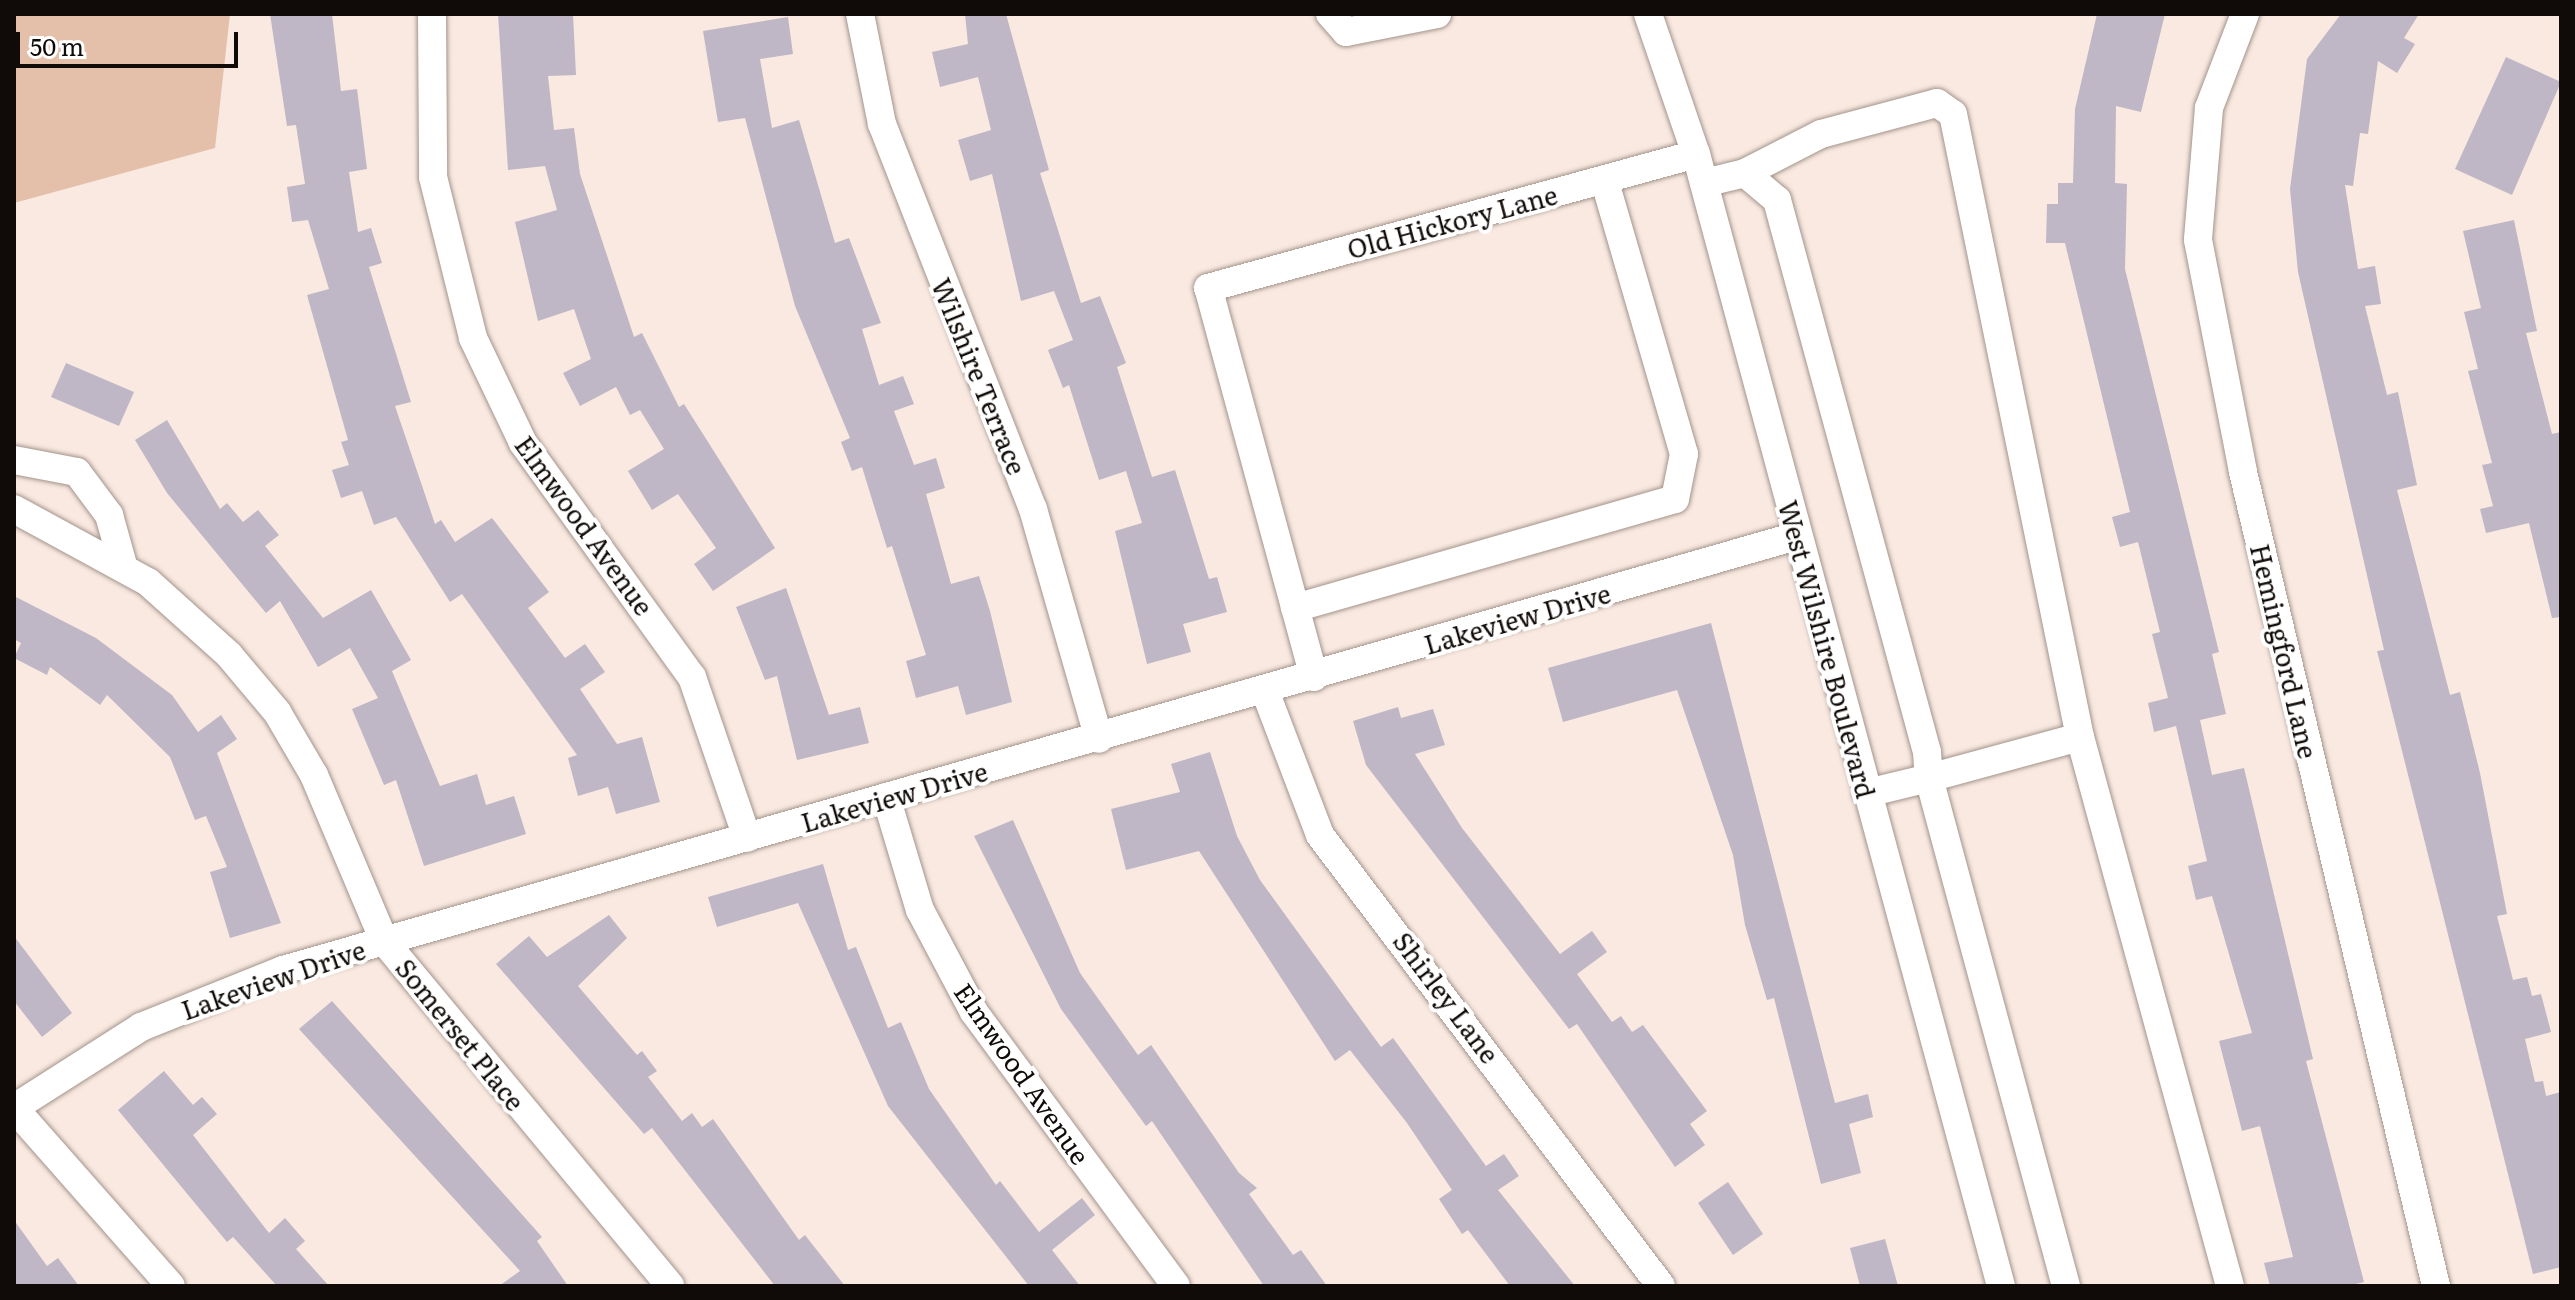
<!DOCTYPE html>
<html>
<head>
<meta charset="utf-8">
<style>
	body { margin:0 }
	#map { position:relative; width:2575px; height:1300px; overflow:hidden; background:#f9e9e0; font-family:Literata,serif }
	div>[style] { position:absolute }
	.green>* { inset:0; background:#e4bfaa }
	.building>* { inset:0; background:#bfb7c6 }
	.roads { filter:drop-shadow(0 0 2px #a3948c) drop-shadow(0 0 2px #a3948c) }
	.minor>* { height:28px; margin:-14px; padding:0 14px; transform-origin:14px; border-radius:14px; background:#fff }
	span { translate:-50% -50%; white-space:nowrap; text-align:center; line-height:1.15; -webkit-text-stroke:8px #fff; paint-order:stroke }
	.street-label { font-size:26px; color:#100b08 }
	.frame { position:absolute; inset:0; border:16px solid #100b08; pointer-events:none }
	.scale { position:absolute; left:16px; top:32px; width:222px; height:36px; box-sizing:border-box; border:4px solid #100b08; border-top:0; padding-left:10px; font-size:24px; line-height:28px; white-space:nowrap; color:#100b08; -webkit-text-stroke:6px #fff; paint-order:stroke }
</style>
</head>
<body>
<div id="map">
	<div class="green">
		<div style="clip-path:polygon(14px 14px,230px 14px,215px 148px,14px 203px)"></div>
	</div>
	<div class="building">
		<div style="clip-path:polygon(270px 14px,332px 14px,341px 91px,357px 89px,367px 169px,349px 172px,358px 232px,371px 228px,382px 263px,369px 267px,411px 402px,395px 406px,435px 524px,441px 520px,455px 542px,492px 518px,549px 592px,528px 608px,565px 658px,585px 644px,605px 672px,580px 689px,617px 744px,642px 737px,660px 802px,616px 814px,608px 787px,578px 796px,568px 758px,577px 755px,462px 594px,450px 602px,396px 517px,374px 525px,362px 491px,341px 498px,332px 470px,349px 465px,341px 442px,348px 440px,307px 295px,329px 289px,308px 220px,292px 222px,287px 187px,305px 184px,296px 125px,287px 126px)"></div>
		<div style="clip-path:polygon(498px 14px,573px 14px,576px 75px,548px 76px,554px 130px,574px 128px,580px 174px,634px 337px,642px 333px,679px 407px,684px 404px,775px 548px,713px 591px,694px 564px,716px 548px,678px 494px,652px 510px,628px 471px,664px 449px,640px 410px,630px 415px,616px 387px,580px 406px,563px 373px,591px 359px,574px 309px,538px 321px,515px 222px,557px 210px,545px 166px,508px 170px)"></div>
		<div style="clip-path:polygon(965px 14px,1006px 14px,1049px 170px,1040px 173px,1081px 303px,1100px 296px,1126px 363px,1117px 367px,1152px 477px,1175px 470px,1209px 579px,1217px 577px,1227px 612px,1183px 624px,1191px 652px,1147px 664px,1115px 531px,1142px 523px,1126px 471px,1099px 480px,1069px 385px,1063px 388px,1048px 350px,1073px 340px,1054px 291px,1021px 301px,992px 174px,970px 181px,958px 140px,991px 130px,978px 77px,940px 87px,932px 52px,968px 44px)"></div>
		<div style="clip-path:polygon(2097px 14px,2165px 14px,2141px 112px,2116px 106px,2115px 183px,2127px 184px,2125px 269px,2219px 652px,2212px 654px,2226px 714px,2200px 720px,2212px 775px,2244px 768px,2313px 1059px,2306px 1061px,2364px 1282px,2347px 1286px,2270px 1286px,2264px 1263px,2293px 1257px,2260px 1126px,2242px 1131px,2219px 1041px,2252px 1033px,2212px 896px,2196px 900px,2188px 866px,2207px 861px,2176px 726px,2154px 732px,2148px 703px,2168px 698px,2152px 634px,2160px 632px,2138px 542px,2120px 547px,2112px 517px,2130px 512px,2065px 243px,2046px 243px,2047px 204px,2058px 204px,2058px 183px,2073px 183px,2075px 109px)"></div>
		<div style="clip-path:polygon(2341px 14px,2419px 14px,2404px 38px,2415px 44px,2397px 73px,2378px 61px,2368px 134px,2360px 133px,2353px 186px,2345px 185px,2358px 269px,2375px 266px,2381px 304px,2365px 306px,2387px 395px,2398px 392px,2417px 485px,2397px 490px,2450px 695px,2460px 692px,2480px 773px,2507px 914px,2497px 916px,2513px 980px,2527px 977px,2532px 996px,2541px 994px,2551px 1032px,2525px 1039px,2535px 1082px,2543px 1081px,2546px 1096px,2561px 1092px,2561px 1267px,2533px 1274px,2377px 651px,2384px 650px,2298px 272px,2290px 189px,2307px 59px)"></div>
		<div style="clip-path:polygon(788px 17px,793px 54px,760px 59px,772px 128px,799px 120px,835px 243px,849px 238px,881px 323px,862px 329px,879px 385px,903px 376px,914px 404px,894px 411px,914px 465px,936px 458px,945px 488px,926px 494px,951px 584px,979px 576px,990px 611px,1012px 702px,966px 715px,958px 686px,916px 698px,906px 661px,926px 655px,892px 546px,887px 548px,862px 467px,852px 471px,841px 442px,850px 438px,795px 306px,745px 118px,718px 122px,703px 31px)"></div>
		<div style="clip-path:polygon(2506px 57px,2561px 82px,2512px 195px,2455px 169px)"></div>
		<div style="clip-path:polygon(2514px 220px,2537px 331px,2526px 333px,2552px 434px,2561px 432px,2561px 617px,2552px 618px,2529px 523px,2486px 533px,2480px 509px,2493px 506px,2482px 465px,2492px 463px,2468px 371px,2478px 369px,2464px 312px,2481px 308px,2463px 231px)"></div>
		<div style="clip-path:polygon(66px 363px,134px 392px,119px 426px,51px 397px)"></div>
		<div style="clip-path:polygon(167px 420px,220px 509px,227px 503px,243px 522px,258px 510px,279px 535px,265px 546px,323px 618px,371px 590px,411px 660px,392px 671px,440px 786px,477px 774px,486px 805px,514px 796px,526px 834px,424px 866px,396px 780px,384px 785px,352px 709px,378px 698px,350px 648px,318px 667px,280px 601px,266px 613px,167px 493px,135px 440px)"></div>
		<div style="clip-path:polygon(786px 588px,829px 715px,860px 707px,869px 743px,797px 760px,777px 676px,765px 680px,736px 607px)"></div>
		<div style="clip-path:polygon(14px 596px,96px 638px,172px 695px,198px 732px,221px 715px,237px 739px,217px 753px,281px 923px,230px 938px,210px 872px,227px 867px,206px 816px,195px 820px,170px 757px,107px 695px,100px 705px,50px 667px,47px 675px,14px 658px,21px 643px,14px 639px)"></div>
		<div style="clip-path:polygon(1711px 623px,1835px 1103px,1868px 1094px,1873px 1117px,1849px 1124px,1861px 1173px,1821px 1184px,1774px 998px,1767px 1000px,1745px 925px,1733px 855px,1677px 690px,1563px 722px,1548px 668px)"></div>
		<div style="clip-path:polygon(1398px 707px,1401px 718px,1433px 709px,1445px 745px,1415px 754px,1462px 828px,1560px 954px,1592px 931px,1607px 952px,1577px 974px,1612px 1022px,1621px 1016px,1632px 1032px,1643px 1025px,1707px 1111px,1690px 1124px,1705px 1145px,1675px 1167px,1577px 1024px,1569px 1029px,1366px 765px,1353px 721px)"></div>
		<div style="clip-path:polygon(1210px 752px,1237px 836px,1260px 880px,1381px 1047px,1393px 1038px,1486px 1166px,1504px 1154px,1519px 1176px,1498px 1190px,1575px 1286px,1510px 1286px,1468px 1230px,1462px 1234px,1439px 1199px,1452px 1190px,1407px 1123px,1350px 1050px,1335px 1061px,1199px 851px,1126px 870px,1111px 809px,1180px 792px,1171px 764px)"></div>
		<div style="clip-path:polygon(1013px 820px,1080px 973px,1138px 1055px,1151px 1045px,1239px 1173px,1257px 1188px,1249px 1194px,1293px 1255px,1301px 1250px,1327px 1286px,1264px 1286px,1152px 1121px,1146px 1126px,1061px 1009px,974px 836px)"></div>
		<div style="clip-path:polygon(823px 864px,848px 950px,856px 947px,888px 1028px,901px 1022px,929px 1089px,996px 1185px,1000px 1181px,1039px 1232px,1082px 1198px,1095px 1215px,1052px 1250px,1080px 1286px,1029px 1286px,888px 1106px,798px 903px,717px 927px,708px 897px)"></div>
		<div style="clip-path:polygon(609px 915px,627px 938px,578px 986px,637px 1055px,642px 1051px,657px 1071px,648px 1077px,682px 1121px,692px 1113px,702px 1127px,713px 1119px,799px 1240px,805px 1235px,845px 1286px,775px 1286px,652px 1128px,644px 1134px,496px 964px,529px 936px,547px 957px)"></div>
		<div style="clip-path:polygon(14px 936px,72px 1013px,42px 1037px,14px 1001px)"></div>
		<div style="clip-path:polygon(332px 1001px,542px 1237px,537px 1241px,568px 1286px,499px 1286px,520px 1271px,299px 1029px)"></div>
		<div style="clip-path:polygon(164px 1071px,193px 1105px,202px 1097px,217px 1114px,193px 1135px,269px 1233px,285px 1218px,305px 1241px,296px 1249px,329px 1286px,277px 1286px,233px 1237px,227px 1242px,118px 1110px)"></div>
		<div style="clip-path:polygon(1728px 1182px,1763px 1234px,1733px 1255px,1698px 1203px)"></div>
		<div style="clip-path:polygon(14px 1220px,47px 1266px,58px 1258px,79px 1286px,14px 1286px)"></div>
		<div style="clip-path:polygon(1885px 1239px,1898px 1286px,1860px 1286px,1850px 1248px)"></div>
	</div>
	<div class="roads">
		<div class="minor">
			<div style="left:432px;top:14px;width:163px;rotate:89.6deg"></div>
			<div style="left:433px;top:177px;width:166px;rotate:76deg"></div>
			<div style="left:473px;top:338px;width:116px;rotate:64.5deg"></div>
			<div style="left:523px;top:443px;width:289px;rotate:54.2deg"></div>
			<div style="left:692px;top:677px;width:170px;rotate:71.1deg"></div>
			<div style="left:860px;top:14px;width:112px;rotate:78.7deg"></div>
			<div style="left:882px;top:124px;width:414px;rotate:68.6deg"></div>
			<div style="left:1033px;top:509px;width:239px;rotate:74deg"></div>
			<div style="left:1330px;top:14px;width:24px;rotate:48deg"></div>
			<div style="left:1346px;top:32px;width:93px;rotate:-11.2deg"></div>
			<div style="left:1648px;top:14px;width:148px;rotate:71.1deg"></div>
			<div style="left:1696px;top:154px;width:1172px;rotate:74.92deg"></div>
			<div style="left:2245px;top:14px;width:101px;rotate:111deg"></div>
			<div style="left:2209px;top:108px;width:132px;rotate:94.8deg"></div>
			<div style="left:2198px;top:240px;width:236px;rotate:79deg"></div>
			<div style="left:2243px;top:472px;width:837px;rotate:76.66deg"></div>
			<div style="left:1745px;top:173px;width:85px;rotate:-27.2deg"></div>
			<div style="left:1821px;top:134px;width:120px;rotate:-15deg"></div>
			<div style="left:1937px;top:103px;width:19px;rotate:35deg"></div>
			<div style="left:1953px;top:114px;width:636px;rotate:78.48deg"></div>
			<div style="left:2080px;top:737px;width:569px;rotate:74.72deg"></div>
			<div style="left:1704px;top:183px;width:42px;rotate:-13.7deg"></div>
			<div style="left:1745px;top:173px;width:42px;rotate:40.2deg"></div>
			<div style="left:1777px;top:200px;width:572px;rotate:74.8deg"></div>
			<div style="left:1927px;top:752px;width:26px;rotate:86deg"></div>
			<div style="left:1929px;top:778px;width:64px;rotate:166.4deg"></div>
			<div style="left:14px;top:460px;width:64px;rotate:10.8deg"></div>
			<div style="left:77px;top:472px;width:54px;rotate:53.3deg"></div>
			<div style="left:109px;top:515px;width:52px;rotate:74.4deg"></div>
			<div style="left:14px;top:509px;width:153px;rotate:28.6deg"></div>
			<div style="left:148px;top:582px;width:109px;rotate:42deg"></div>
			<div style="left:229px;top:655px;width:75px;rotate:49.9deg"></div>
			<div style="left:277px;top:712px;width:73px;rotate:59.6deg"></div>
			<div style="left:314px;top:775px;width:180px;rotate:67.1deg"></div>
			<div style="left:384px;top:941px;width:448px;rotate:50.3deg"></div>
			<div style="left:1295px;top:608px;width:395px;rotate:-16deg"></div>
			<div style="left:1675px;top:499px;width:46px;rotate:-78.7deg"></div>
			<div style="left:1684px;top:454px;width:286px;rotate:-106.2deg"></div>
			<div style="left:1314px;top:677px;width:403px;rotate:-105.2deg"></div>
			<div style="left:1208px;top:288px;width:506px;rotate:-15.35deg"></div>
			<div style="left:1265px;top:691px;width:154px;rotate:69.1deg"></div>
			<div style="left:1320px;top:835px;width:565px;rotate:52.91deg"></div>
			<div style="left:886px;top:797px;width:118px;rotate:73.3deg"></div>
			<div style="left:920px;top:910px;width:115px;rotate:62.1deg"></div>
			<div style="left:974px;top:1012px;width:340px;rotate:53.6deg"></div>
			<div style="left:14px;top:1108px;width:151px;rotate:-32.5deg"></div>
			<div style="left:141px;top:1027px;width:153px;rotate:-21.9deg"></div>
			<div style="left:283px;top:970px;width:1575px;rotate:-16deg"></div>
			<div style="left:14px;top:1108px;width:237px;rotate:48.6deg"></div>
			<div style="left:2066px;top:1286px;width:526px;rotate:-105.09deg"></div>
			<div style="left:1929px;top:778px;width:156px;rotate:-15.2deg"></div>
		</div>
	</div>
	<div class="street-label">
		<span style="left:1452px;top:221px;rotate:-15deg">Old Hickory Lane</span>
		<span style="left:980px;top:376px;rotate:68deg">Wilshire Terrace</span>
		<span style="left:585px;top:525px;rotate:54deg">Elmwood Avenue</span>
		<span style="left:1517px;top:618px;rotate:-16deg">Lakeview Drive</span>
		<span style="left:1828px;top:649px;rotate:75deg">West Wilshire Boulevard</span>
		<span style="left:2285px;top:651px;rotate:77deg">Hemingford Lane</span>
		<span style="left:894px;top:796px;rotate:-16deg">Lakeview Drive</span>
		<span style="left:273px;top:979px;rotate:-19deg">Lakeview Drive</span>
		<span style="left:1447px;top:997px;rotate:53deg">Shirley Lane</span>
		<span style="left:461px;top:1034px;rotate:51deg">Somerset Place</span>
		<span style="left:1023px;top:1073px;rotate:55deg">Elmwood Avenue</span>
	</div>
	<div class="frame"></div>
	<div class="scale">50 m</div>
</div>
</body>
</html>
